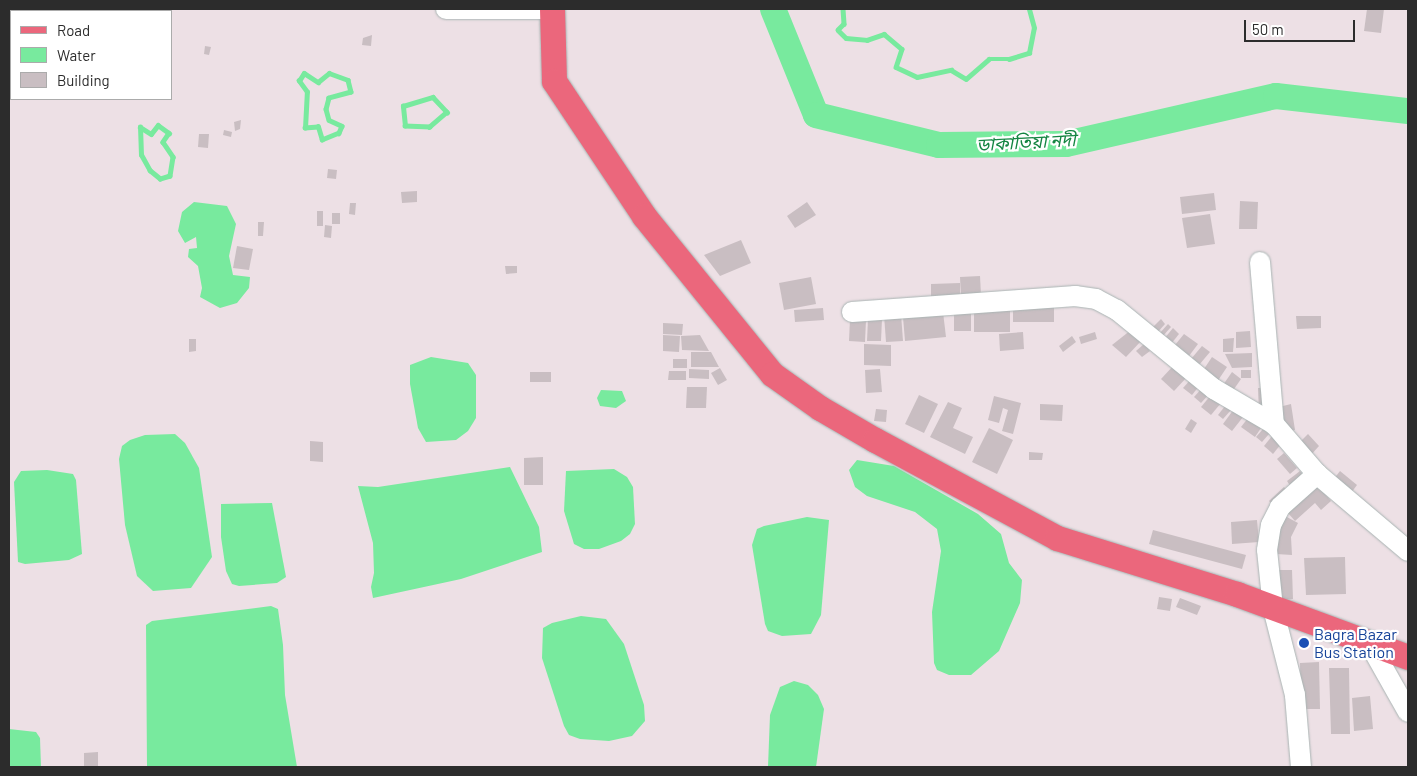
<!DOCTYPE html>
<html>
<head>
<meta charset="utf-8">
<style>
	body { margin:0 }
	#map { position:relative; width:1417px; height:776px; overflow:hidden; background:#ede0e5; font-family:Barlow,"Noto Sans Bengali",sans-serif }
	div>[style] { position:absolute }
	.water>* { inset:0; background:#78ea9e }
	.stream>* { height:4.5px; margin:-2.25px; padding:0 2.25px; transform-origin:2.25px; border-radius:2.25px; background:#78ea9e }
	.river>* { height:26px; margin:-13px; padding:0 13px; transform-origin:13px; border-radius:13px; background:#78ea9e }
	.building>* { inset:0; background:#c9bec2 }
	.roads { filter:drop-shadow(0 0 1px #a9b4b3) drop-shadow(0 0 1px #a9b4b3) }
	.minor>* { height:20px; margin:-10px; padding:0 10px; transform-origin:10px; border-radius:10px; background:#fff }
	.major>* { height:25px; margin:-12.5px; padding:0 12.5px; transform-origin:12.5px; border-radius:12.5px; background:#eb677c }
	.dots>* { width:14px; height:14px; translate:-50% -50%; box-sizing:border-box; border:2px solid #fff; border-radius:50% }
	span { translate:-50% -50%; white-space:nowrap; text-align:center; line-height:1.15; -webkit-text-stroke:4.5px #fff; paint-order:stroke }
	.transit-label { font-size:16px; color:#164399 }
	.left { translate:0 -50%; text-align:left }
	.water-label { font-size:18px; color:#148542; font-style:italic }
	.frame { position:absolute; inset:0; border:10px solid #2c2c2c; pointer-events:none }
	.legend { position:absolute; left:10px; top:10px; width:162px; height:90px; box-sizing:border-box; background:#fff; border:1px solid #ababab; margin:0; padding:6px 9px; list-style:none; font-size:15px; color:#2c2c2c }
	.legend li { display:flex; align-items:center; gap:10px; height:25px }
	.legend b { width:25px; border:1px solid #ababab }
	.scale { position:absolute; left:1244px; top:20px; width:111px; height:22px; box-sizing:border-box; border:2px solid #2c2c2c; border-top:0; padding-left:6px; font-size:15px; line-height:18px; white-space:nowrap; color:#2c2c2c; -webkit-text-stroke:4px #fff; paint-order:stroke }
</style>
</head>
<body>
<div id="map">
	<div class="water">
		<div style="clip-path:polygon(194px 202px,227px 206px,236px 224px,229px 256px,233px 275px,250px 277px,249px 288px,237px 303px,220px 308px,200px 297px,202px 288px,198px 266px,188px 257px,189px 249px,197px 248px,196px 237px,185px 243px,178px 231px,182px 212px)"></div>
		<div style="clip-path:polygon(431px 357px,468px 363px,476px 375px,476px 418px,468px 431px,456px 440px,426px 442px,418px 428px,410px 384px,410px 365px)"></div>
		<div style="clip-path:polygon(601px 390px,622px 391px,626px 401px,616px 408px,600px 406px,597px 398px)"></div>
		<div style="clip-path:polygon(175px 434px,185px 443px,199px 468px,212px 557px,191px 588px,153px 591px,137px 576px,125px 525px,119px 459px,122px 446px,130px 440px,145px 435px)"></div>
		<div style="clip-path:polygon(857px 460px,894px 466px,978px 514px,1001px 534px,1009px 563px,1022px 580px,1020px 603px,999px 651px,971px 675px,949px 675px,937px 670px,934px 663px,932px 612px,941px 551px,937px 529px,915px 512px,867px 496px,855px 487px,849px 470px)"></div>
		<div style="clip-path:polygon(510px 467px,539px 527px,542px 552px,461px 579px,373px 598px,371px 587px,374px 573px,373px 543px,358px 486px,378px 487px)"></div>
		<div style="clip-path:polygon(614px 469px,627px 477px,633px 487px,635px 524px,630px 534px,621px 541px,599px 549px,584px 549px,574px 544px,564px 511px,566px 471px)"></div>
		<div style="clip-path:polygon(47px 470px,73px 474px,76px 480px,82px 554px,69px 560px,25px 564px,18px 562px,14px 482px,21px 471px)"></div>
		<div style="clip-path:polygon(272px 503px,286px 577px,277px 583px,239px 586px,232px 584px,226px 571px,221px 537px,221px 504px)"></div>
		<div style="clip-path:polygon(807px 517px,829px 520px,821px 615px,811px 634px,782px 636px,768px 631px,765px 624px,752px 545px,757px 529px,764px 526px)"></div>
		<div style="clip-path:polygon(271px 606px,278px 609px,283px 645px,285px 695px,297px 767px,147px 767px,146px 625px,152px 621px)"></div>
		<div style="clip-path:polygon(581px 616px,606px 619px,624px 644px,644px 705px,645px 721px,632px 736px,609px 741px,580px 739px,569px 735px,564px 726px,542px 658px,543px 628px,552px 623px)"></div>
		<div style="clip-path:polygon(794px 681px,808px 685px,818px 695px,824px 709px,816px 767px,768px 767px,770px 715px,780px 687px)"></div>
		<div style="clip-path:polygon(9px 729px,36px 732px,40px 738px,41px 767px,9px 767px)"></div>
	</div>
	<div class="stream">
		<div style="left:843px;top:9px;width:15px;rotate:86deg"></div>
		<div style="left:844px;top:24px;width:8px;rotate:135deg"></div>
		<div style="left:838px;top:30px;width:11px;rotate:45deg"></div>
		<div style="left:846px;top:38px;width:21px;rotate:5deg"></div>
		<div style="left:867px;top:40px;width:18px;rotate:-19deg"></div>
		<div style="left:884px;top:34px;width:23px;rotate:40deg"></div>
		<div style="left:902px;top:49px;width:19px;rotate:108deg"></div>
		<div style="left:896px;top:67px;width:23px;rotate:25deg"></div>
		<div style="left:917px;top:77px;width:35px;rotate:-12deg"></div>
		<div style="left:951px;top:70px;width:17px;rotate:31deg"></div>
		<div style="left:966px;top:79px;width:30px;rotate:-41deg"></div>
		<div style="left:989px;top:59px;width:20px"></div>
		<div style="left:1009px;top:59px;width:21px;rotate:-17deg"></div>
		<div style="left:1029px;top:53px;width:25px;rotate:-79deg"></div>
		<div style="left:1034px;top:28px;width:20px;rotate:-105deg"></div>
		<div style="left:304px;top:73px;width:17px;rotate:33deg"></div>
		<div style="left:318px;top:82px;width:14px;rotate:-39deg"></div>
		<div style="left:329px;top:73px;width:20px;rotate:20deg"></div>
		<div style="left:348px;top:80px;width:12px;rotate:76deg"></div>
		<div style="left:351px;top:92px;width:23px;rotate:165deg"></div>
		<div style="left:329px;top:98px;width:11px;rotate:105deg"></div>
		<div style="left:326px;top:109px;width:11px;rotate:75deg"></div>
		<div style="left:329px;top:120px;width:14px;rotate:25deg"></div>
		<div style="left:342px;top:126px;width:8px;rotate:113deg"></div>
		<div style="left:339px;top:133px;width:18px;rotate:158deg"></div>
		<div style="left:322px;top:140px;width:14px;rotate:-107deg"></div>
		<div style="left:318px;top:127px;width:13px;rotate:176deg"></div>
		<div style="left:305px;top:128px;width:36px;rotate:-87deg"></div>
		<div style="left:307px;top:92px;width:14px;rotate:-126deg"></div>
		<div style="left:299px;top:81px;width:9px;rotate:-58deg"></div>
		<div style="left:433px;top:97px;width:21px;rotate:47deg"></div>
		<div style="left:447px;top:112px;width:23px;rotate:139deg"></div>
		<div style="left:430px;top:127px;width:25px;rotate:-178deg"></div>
		<div style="left:405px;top:126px;width:20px;rotate:-96deg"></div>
		<div style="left:403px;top:106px;width:31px;rotate:-17deg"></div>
		<div style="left:158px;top:125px;width:14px;rotate:36deg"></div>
		<div style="left:169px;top:133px;width:11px;rotate:124deg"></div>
		<div style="left:163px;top:142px;width:18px;rotate:56deg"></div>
		<div style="left:173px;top:157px;width:19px;rotate:99deg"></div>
		<div style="left:170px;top:176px;width:10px;rotate:163deg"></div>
		<div style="left:160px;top:179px;width:13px;rotate:-141deg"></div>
		<div style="left:150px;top:171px;width:18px;rotate:-119deg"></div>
		<div style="left:141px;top:155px;width:28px;rotate:-92deg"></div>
		<div style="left:140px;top:127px;width:13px;rotate:32deg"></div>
		<div style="left:151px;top:134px;width:11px;rotate:-52deg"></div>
	</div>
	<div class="river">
		<div style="left:773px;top:9px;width:114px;rotate:67.9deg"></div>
		<div style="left:816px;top:115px;width:127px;rotate:13.7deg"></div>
		<div style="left:939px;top:145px;width:127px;rotate:-0.5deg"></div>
		<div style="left:1066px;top:144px;width:215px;rotate:-12.9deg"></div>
		<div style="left:1276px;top:96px;width:133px;rotate:6.5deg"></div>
	</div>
	<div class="building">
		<div style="clip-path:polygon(1367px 9px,1384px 9px,1381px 33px,1364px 31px)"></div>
		<div style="clip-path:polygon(372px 35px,371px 46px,362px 45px,363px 38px)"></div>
		<div style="clip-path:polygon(205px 46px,211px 47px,209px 55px,204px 54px)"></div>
		<div style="clip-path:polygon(241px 120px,240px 129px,235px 131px,234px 122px)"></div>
		<div style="clip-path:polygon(224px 130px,232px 132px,231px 137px,223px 135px)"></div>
		<div style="clip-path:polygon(199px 134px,209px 134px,208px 148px,198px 147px)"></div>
		<div style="clip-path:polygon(328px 169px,337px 170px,336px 179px,327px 178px)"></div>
		<div style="clip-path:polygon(417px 191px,417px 202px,402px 203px,401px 192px)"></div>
		<div style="clip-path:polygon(1214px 193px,1216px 210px,1182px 214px,1180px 197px)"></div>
		<div style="clip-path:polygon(1240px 201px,1258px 202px,1257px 229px,1239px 229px)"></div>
		<div style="clip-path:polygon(807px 202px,816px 215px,795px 228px,787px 216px)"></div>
		<div style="clip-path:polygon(350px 203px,356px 203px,355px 215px,349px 214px)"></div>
		<div style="clip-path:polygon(317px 211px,323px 211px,323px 226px,317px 226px)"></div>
		<div style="clip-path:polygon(332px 213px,340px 213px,340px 224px,332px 224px)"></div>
		<div style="clip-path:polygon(1210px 214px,1215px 244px,1187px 248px,1182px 218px)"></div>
		<div style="clip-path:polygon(258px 222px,264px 222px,263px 236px,258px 236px)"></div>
		<div style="clip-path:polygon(325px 225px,332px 226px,331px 238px,324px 237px)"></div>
		<div style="clip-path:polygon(741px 240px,751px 263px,720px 276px,704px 255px)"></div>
		<div style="clip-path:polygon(237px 246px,253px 249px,249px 270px,233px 268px)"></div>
		<div style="clip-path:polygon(505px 266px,517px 266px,517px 273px,506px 274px)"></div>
		<div style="clip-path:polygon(980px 276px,981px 295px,961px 297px,960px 277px)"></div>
		<div style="clip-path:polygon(811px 277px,816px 304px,784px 310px,779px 283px)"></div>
		<div style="clip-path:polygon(960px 283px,960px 295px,931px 296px,931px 284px)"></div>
		<div style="clip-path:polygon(1013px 302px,1054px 302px,1054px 322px,1013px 322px)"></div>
		<div style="clip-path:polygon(974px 306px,1010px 306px,1010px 332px,974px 332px)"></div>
		<div style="clip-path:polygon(823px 308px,824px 320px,795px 322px,794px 310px)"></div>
		<div style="clip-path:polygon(954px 309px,971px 309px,971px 331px,954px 331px)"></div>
		<div style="clip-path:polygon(943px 312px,946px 337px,905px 341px,903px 317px)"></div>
		<div style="clip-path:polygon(901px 314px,903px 341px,886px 342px,884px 315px)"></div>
		<div style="clip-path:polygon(1296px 316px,1321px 316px,1321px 328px,1297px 329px)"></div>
		<div style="clip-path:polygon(850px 319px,866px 320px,865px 342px,849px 341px)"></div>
		<div style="clip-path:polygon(868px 319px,882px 319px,881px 341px,867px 341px)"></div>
		<div style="clip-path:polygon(1161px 319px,1165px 324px,1157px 333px,1152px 328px)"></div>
		<div style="clip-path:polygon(663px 323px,683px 324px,682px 335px,663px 334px)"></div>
		<div style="clip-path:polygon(1168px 324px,1171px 327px,1162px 337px,1159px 334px)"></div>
		<div style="clip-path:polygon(1173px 328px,1179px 334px,1171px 344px,1164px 339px)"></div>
		<div style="clip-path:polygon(1131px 330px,1143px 339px,1126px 357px,1112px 345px)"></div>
		<div style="clip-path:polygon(1250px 331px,1251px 347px,1236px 348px,1236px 332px)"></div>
		<div style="clip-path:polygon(1023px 332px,1024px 349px,1000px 351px,999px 334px)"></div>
		<div style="clip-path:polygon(1095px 332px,1097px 339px,1081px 344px,1079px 337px)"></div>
		<div style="clip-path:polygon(1184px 334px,1198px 344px,1189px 356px,1175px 345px)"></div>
		<div style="clip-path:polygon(663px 335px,680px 336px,679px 352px,663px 351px)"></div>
		<div style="clip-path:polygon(700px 335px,709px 351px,682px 350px,681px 336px)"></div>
		<div style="clip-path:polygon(1072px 336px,1076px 342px,1063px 352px,1059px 346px)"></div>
		<div style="clip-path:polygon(1234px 338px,1233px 352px,1223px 352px,1223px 339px)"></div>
		<div style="clip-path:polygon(189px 339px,196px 339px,196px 351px,189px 352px)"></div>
		<div style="clip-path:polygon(864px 344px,891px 345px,891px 366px,864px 365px)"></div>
		<div style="clip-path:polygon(1144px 344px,1150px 351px,1142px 357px,1136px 351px)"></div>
		<div style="clip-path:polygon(1202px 346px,1210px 352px,1199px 365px,1191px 359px)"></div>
		<div style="clip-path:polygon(691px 352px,711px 352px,719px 367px,691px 367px)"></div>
		<div style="clip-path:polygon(1252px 353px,1252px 367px,1232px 368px,1225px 354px)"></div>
		<div style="clip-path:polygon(1212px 357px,1227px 367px,1217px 382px,1202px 372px)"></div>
		<div style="clip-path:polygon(673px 359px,687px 359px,687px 368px,673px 368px)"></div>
		<div style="clip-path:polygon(1174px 365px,1187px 377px,1174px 391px,1161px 379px)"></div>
		<div style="clip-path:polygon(720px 368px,727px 380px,718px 385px,711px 373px)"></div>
		<div style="clip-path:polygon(689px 369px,709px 370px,709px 379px,689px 378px)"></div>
		<div style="clip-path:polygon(880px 369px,882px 392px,866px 393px,865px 370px)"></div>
		<div style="clip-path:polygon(1241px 370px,1251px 370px,1251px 378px,1241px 378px)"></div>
		<div style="clip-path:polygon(669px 371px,686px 371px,686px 380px,668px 380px)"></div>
		<div style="clip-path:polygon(530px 372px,551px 372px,551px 382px,530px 382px)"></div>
		<div style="clip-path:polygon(1232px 372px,1241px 379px,1232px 392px,1223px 385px)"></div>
		<div style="clip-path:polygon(1192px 378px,1200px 385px,1192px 395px,1183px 388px)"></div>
		<div style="clip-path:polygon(687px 387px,707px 387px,706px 408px,686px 408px)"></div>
		<div style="clip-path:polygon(1203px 387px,1210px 393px,1201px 403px,1194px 397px)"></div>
		<div style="clip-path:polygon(1258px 388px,1269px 388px,1270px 413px,1259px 413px)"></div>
		<div style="clip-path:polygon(919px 395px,938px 404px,924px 433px,905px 424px)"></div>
		<div style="clip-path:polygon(1211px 395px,1221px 403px,1211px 415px,1201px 407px)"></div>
		<div style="clip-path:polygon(994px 396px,1021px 403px,1013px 434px,1002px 431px,1008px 410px,1003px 408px,999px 423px,988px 420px)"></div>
		<div style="clip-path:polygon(948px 402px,962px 408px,953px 428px,973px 437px,965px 454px,930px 437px)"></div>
		<div style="clip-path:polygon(1040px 404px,1063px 405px,1062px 421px,1040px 420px)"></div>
		<div style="clip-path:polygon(1291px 404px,1295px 430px,1283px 432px,1279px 407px)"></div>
		<div style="clip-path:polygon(1225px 406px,1231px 410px,1223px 419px,1218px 415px)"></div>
		<div style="clip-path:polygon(876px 409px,887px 410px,886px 422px,874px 421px)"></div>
		<div style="clip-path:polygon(1234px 409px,1243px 417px,1232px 431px,1223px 424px)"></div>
		<div style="clip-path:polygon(1248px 418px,1261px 428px,1255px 437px,1241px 427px)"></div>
		<div style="clip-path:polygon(1191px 419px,1197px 423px,1191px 433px,1185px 429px)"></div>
		<div style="clip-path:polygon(989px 428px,1013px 440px,997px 474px,972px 462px)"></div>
		<div style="clip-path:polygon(1263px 429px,1269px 434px,1262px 442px,1256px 437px)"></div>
		<div style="clip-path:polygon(1308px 434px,1319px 446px,1310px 456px,1298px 444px)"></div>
		<div style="clip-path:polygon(1272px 436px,1281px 444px,1273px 454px,1264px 446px)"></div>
		<div style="clip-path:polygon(310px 441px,323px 442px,323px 462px,310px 461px)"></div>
		<div style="clip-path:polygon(1029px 452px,1043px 453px,1042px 460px,1029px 460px)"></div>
		<div style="clip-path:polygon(1284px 453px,1297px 468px,1290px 474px,1277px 459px)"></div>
		<div style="clip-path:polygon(543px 457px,543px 485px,524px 485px,524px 458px)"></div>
		<div style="clip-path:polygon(1300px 471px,1304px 477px,1291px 487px,1287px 481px)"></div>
		<div style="clip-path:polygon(1340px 471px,1357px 485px,1351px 493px,1333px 480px)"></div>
		<div style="clip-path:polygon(1318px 486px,1331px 501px,1321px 510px,1315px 503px,1295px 521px,1288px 513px)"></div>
		<div style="clip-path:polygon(1284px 487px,1288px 492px,1273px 505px,1269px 501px)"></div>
		<div style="clip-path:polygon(1285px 516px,1298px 523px,1291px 537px,1292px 555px,1276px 554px,1278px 530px)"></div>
		<div style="clip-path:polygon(1257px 520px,1259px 542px,1232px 544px,1231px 522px)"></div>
		<div style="clip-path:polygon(1153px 530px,1246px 555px,1242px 569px,1149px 544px)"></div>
		<div style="clip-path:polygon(1345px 557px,1346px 594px,1306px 595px,1304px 558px)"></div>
		<div style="clip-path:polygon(1279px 570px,1292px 570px,1293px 599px,1280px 600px)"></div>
		<div style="clip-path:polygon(1159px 597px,1172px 599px,1170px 611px,1157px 609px)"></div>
		<div style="clip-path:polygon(1180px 598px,1201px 606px,1197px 615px,1176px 607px)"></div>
		<div style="clip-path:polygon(1319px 662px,1320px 709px,1301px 709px,1300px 663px)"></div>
		<div style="clip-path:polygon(1329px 668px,1349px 668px,1350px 734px,1331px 734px)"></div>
		<div style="clip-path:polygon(1370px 696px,1373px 729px,1354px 731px,1352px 698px)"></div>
		<div style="clip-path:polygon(98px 752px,98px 767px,84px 767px,84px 753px)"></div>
	</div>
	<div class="roads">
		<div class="minor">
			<div style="left:446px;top:9px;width:106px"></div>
			<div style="left:1260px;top:262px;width:163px;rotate:85.1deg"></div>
			<div style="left:852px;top:312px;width:224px;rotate:-4.1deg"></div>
			<div style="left:1075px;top:296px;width:21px;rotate:8deg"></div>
			<div style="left:1096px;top:299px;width:24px;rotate:28deg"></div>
			<div style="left:1117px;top:310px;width:125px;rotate:39.2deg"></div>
			<div style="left:1214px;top:389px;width:69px;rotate:30.3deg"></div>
			<div style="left:1274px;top:424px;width:66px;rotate:49.3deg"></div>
			<div style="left:1317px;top:474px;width:119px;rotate:40.2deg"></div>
			<div style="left:1369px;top:643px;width:79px;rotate:60.5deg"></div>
			<div style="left:1301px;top:767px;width:72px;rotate:-94.8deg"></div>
			<div style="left:1295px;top:695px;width:90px;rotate:-104.2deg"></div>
			<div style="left:1273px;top:608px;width:58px;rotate:-95.9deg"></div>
			<div style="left:1267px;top:550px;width:25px;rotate:-81deg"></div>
			<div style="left:1271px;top:525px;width:20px;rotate:-63deg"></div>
			<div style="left:1280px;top:507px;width:50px;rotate:-41.7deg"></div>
		</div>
		<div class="major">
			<div style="left:552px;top:9px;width:72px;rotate:88.4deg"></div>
			<div style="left:554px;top:81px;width:162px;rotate:56.3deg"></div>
			<div style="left:644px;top:216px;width:203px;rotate:51deg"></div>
			<div style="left:772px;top:374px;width:59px;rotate:35.3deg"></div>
			<div style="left:820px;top:408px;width:64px;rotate:30.2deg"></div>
			<div style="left:875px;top:440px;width:207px;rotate:28.3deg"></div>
			<div style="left:1057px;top:538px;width:189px;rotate:17.3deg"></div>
			<div style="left:1237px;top:594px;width:182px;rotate:20.2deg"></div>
		</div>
	</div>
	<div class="dots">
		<div style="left:1304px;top:643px;background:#1a4fb4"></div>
	</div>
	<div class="transit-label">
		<span class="left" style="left:1314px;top:643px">Bagra Bazar<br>Bus Station</span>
	</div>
	<div class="water-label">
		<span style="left:1026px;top:142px;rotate:-3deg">ডাকাতিয়া নদী</span>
	</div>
	<div class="frame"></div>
	<ul class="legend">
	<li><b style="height:6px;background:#eb677c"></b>Road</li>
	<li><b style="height:14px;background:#78ea9e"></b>Water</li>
	<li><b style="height:14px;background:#c9bec2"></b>Building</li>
	</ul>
	<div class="scale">50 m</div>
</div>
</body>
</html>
